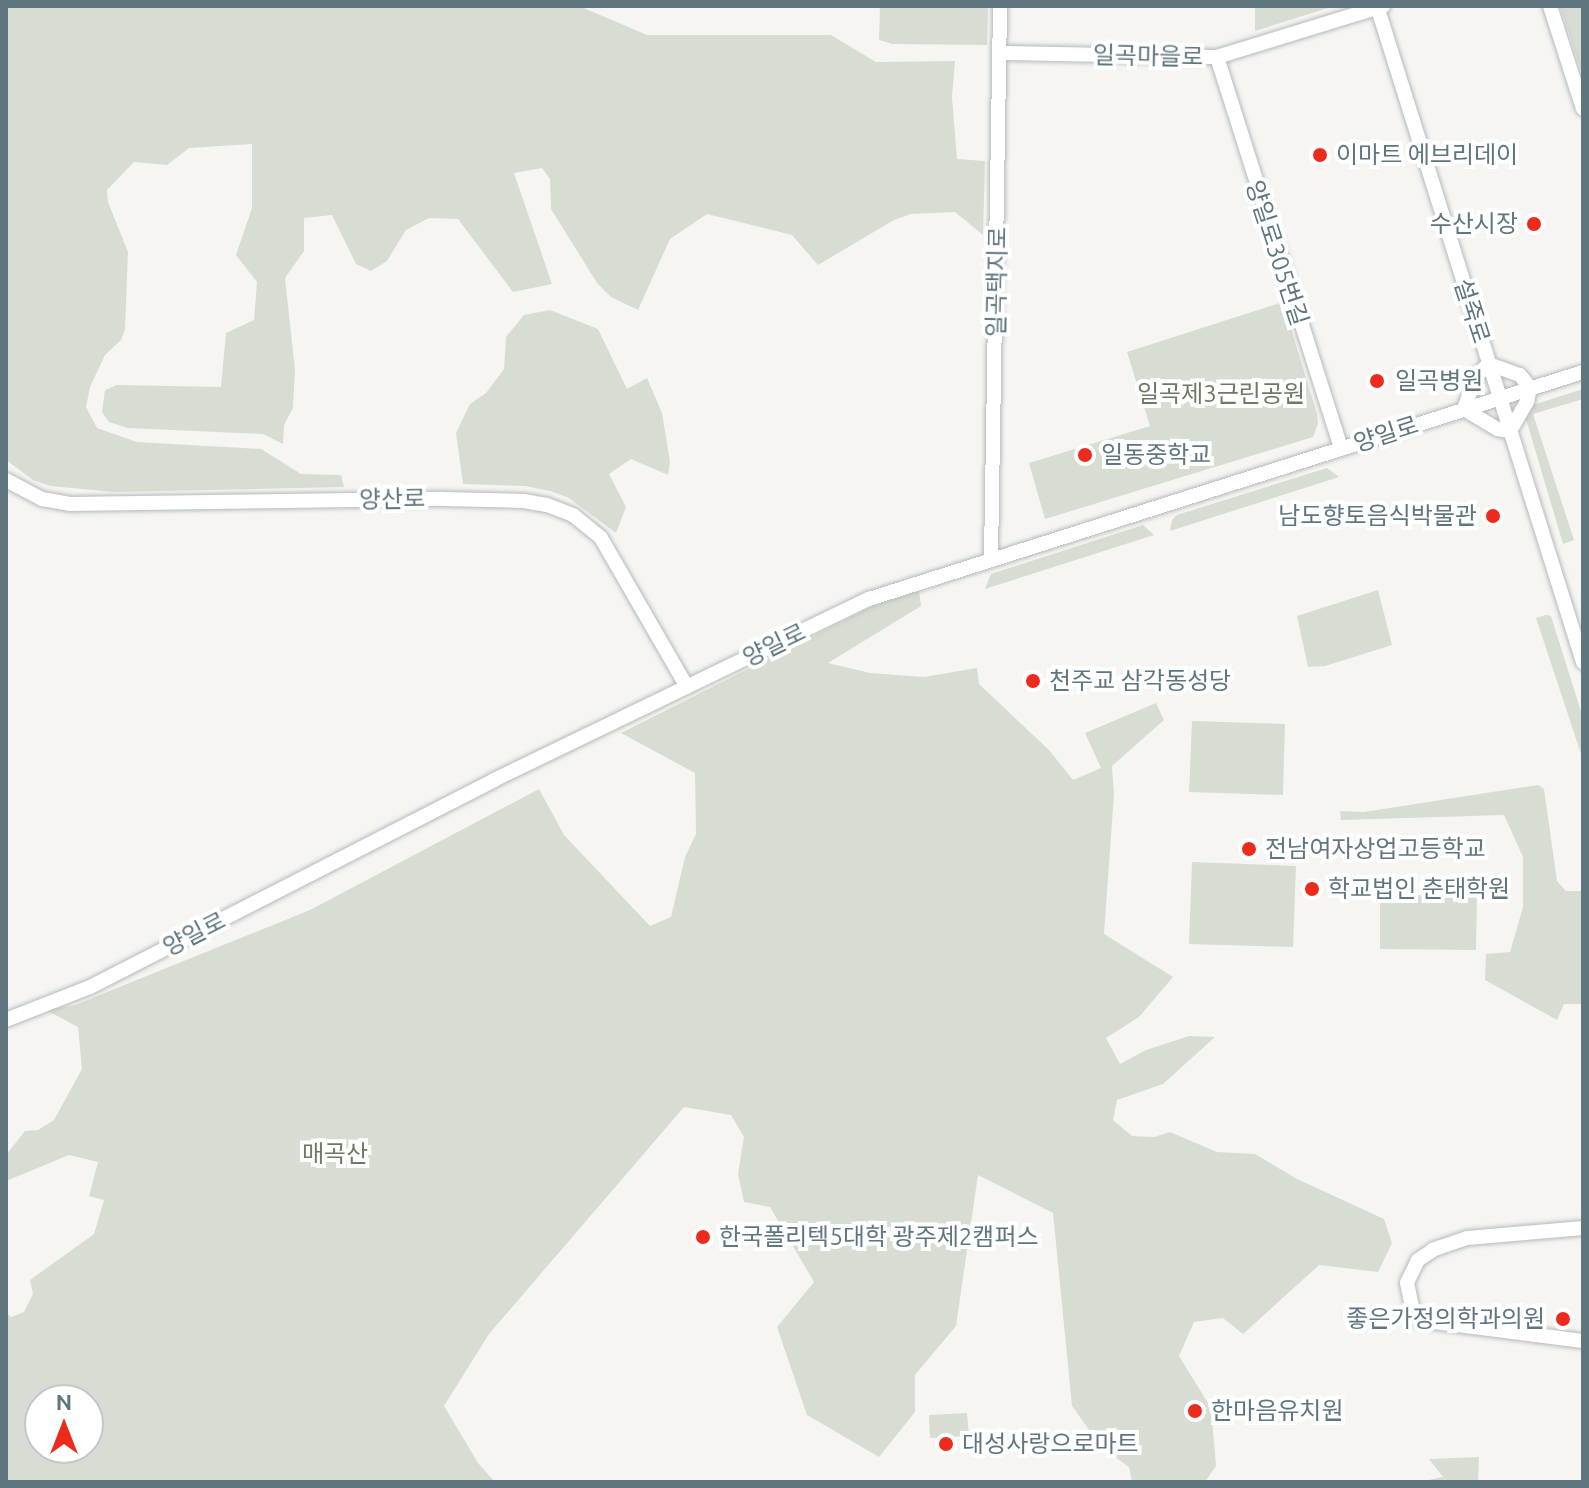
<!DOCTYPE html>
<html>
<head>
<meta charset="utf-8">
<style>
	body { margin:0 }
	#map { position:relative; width:1589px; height:1488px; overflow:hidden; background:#f6f5f2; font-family:Ubuntu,"Noto Sans KR",sans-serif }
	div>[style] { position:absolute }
	.green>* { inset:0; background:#d8ddd3 }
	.roads { filter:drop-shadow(0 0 2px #b3babd) drop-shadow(0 0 2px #b3babd) }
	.secondary>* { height:14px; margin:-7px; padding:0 7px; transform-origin:7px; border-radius:7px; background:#fff }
	.dots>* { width:22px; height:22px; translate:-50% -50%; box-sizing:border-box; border:4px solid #fff; border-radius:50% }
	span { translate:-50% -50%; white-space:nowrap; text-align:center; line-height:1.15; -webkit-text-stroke:8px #fff; paint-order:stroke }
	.street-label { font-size:24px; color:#5f767f }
	.poi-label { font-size:24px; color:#5f767f }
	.left { translate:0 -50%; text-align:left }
	.right { translate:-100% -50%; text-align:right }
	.park-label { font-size:24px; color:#6b7b62 }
	.frame { position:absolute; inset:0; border:8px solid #5f767f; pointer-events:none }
	.north { position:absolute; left:24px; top:1384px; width:80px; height:80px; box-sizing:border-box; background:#fff; border:2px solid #bfc8cc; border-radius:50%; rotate:0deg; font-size:22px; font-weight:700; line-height:32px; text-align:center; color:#5f767f }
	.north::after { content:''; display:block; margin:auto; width:28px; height:36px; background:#ec2b1c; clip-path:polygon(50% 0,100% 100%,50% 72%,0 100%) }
</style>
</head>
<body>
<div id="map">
	<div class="green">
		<div style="clip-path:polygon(6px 6px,579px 6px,647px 35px,831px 35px,876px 62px,955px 61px,952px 97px,957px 159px,985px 161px,983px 235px,955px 212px,911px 214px,894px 220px,818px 265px,792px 235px,707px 214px,670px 239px,638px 310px,611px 297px,597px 283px,551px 209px,550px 179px,542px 168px,514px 173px,552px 284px,513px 292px,458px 219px,429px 218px,406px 230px,387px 261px,371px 271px,356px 264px,332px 215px,304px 218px,304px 251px,285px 278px,295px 370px,293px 408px,284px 425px,283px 444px,263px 434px,128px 428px,109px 422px,102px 412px,105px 390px,117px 385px,221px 387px,226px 333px,254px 320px,257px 282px,236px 255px,252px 208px,252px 144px,189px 148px,167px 165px,134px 162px,107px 190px,108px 202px,128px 252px,125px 329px,121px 340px,105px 355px,90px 387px,86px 407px,97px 428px,137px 442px,261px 449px,301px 474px,341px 475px,344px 487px,114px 492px,50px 486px,33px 480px,6px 460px)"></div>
		<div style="clip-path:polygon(880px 6px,988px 6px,987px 45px,892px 44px,879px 40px)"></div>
		<div style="clip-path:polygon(1255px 6px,1328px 6px,1328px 8px,1255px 31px)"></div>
		<div style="clip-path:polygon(1560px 6px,1583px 6px,1583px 77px)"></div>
		<div style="clip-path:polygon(1283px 302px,1317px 414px,1318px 424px,1313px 437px,1045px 519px,1029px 463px,1150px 426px,1127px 352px)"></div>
		<div style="clip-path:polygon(550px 310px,598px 329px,627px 389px,647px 378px,662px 413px,670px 462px,668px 475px,631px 459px,609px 474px,626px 507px,616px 533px,569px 498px,550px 491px,525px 486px,463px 484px,456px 433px,470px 404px,486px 393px,504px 369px,506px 337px,524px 315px)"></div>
		<div style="clip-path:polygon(1583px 389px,1583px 399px,1533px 414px,1574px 540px,1563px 544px,1526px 419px,1533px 405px)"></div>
		<div style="clip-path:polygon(1327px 468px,1339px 477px,1170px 531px,1172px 520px,1177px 515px)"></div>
		<div style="clip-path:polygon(1143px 525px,1154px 535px,985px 589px,991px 574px)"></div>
		<div style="clip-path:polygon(1378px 590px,1392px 645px,1325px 666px,1308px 667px,1297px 616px)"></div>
		<div style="clip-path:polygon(evenodd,919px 591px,921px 606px,828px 663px,870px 673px,924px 677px,977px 668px,979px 684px,1049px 750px,1073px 780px,1101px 768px,1085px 733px,1156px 703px,1164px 720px,1112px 766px,1114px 794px,1104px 934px,1173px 977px,1139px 1017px,1106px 1038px,1120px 1064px,1146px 1050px,1189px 1036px,1215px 1037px,1163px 1084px,1117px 1100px,1113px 1120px,1132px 1136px,1154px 1137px,1170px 1132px,1217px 1152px,1255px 1154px,1297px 1179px,1384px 1219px,1392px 1243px,1378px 1272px,1319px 1265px,1243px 1334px,1223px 1318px,1194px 1322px,1179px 1356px,1211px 1408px,1216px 1466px,1205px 1482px,1132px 1482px,1129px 1467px,1102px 1448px,1072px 1406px,1053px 1213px,978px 1175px,956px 1326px,915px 1375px,915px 1412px,879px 1457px,807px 1415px,777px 1327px,814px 1282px,770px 1207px,744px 1202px,738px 1174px,744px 1137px,731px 1115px,684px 1107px,489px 1334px,444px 1406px,478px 1463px,495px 1482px,6px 1482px,6px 1312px,11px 1317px,24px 1312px,33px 1294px,30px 1280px,94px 1234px,104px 1200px,89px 1196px,98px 1162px,69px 1155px,6px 1181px,6px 1155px,25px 1131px,38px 1130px,54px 1120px,82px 1069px,78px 1027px,46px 1010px,75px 1005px,310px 910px,539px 789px,564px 835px,650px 926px,671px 917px,685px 857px,696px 834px,695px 773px,621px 733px,873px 606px,919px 591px,40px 1400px,88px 1400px,88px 1448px,40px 1448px,40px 1400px)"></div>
		<div style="clip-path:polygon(1546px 615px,1551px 616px,1583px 718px,1583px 760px,1536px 618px)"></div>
		<div style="clip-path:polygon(1192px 721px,1285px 724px,1283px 795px,1189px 792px)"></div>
		<div style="clip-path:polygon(1538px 785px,1544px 789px,1557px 881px,1566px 891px,1583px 891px,1583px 1004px,1564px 1004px,1557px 1020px,1485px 980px,1486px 954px,1510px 952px,1523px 907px,1523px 857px,1504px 815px,1341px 820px,1340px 811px,1364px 812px)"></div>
		<div style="clip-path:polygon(1192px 862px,1296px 866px,1293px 947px,1189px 944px)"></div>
		<div style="clip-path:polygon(1380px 895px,1477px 896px,1476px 950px,1380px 949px)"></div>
		<div style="clip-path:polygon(967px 1413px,969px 1436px,930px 1438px,929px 1415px)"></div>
		<div style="clip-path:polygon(1479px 1457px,1478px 1482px,1447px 1482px,1444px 1478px,1444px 1482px,1418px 1482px,1443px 1477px,1429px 1459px)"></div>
	</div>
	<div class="roads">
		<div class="secondary">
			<div style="left:1377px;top:6px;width:688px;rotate:72.57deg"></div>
			<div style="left:1550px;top:6px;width:108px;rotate:72.2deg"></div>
			<div style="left:1000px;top:53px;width:217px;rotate:1.1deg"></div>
			<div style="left:1217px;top:57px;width:174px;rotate:-17.1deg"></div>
			<div style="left:1217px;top:57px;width:411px;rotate:72.4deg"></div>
			<div style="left:1489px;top:364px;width:33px;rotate:20deg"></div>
			<div style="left:1520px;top:375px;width:16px;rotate:52deg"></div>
			<div style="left:1464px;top:409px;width:35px;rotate:-70deg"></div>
			<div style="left:1476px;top:376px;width:18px;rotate:-43deg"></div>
			<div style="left:1464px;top:409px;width:39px;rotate:31deg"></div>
			<div style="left:1497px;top:429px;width:13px;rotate:9deg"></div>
			<div style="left:1510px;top:431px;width:34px;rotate:-60deg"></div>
			<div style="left:1527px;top:402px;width:14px;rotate:-78deg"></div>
			<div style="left:6px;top:480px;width:41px;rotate:27.8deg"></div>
			<div style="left:42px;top:499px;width:27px;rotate:10deg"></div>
			<div style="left:69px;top:504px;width:374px;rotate:-0.8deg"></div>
			<div style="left:443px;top:499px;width:81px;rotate:1.4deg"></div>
			<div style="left:524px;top:501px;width:23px;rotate:10deg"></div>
			<div style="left:547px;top:505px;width:28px;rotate:21deg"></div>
			<div style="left:573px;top:515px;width:36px;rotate:39deg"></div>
			<div style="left:601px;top:538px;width:172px;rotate:60deg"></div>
			<div style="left:991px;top:557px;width:551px;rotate:-89.06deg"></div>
			<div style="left:6px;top:1020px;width:90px;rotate:-21.4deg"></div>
			<div style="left:90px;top:987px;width:454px;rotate:-27.1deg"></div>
			<div style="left:494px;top:780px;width:416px;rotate:-25.8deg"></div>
			<div style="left:869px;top:599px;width:749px;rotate:-17.64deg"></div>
			<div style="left:1583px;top:1228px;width:116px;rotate:175.1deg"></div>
			<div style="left:1467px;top:1238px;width:36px;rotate:161deg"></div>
			<div style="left:1433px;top:1250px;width:18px;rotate:146deg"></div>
			<div style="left:1418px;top:1260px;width:25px;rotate:116deg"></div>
			<div style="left:1407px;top:1283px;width:33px;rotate:78deg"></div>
			<div style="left:1414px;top:1315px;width:7px;rotate:45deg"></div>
			<div style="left:1419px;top:1320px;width:165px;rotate:7.3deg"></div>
		</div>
	</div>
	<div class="dots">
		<div style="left:1320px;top:155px;background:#ec2b1c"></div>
		<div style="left:1534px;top:224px;background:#ec2b1c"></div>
		<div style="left:1377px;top:381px;background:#ec2b1c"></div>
		<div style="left:1085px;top:455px;background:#ec2b1c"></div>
		<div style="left:1493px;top:516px;background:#ec2b1c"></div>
		<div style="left:1033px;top:681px;background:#ec2b1c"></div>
		<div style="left:1249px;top:849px;background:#ec2b1c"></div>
		<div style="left:1312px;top:889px;background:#ec2b1c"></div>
		<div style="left:703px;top:1237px;background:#ec2b1c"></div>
		<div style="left:1563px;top:1319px;background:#ec2b1c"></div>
		<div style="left:1195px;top:1411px;background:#ec2b1c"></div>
		<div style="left:946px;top:1444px;background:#ec2b1c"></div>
	</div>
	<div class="street-label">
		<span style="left:1148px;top:56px;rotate:1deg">일곡마을로</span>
		<span style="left:1277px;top:253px;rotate:72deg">양일로305번길</span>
		<span style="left:997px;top:282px;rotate:-89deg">일곡택지로</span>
		<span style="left:1472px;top:311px;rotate:72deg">설죽로</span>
		<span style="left:1386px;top:434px;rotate:-18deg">양일로</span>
		<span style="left:392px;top:499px;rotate:-1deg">양산로</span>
		<span style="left:774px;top:645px;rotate:-26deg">양일로</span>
		<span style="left:194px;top:934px;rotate:-27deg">양일로</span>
	</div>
	<div class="poi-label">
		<span class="left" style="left:1336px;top:155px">이마트 에브리데이</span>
		<span class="right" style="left:1518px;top:224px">수산시장</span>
		<span class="left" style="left:1395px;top:381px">일곡병원</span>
		<span class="left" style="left:1101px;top:455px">일동중학교</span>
		<span class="right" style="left:1477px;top:516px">남도향토음식박물관</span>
		<span class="left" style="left:1049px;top:681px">천주교 삼각동성당</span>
		<span class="left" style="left:1265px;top:849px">전남여자상업고등학교</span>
		<span class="left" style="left:1328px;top:889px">학교법인 춘태학원</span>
		<span class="left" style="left:719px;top:1237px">한국폴리텍5대학 광주제2캠퍼스</span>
		<span class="right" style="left:1545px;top:1319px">좋은가정의학과의원</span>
		<span class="left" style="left:1211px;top:1411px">한마음유치원</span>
		<span class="left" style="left:962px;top:1444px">대성사랑으로마트</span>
	</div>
	<div class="park-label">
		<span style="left:1221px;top:394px">일곡제3근린공원</span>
		<span style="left:335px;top:1154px">매곡산</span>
	</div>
	<div class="frame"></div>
	<div class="north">N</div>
</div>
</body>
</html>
